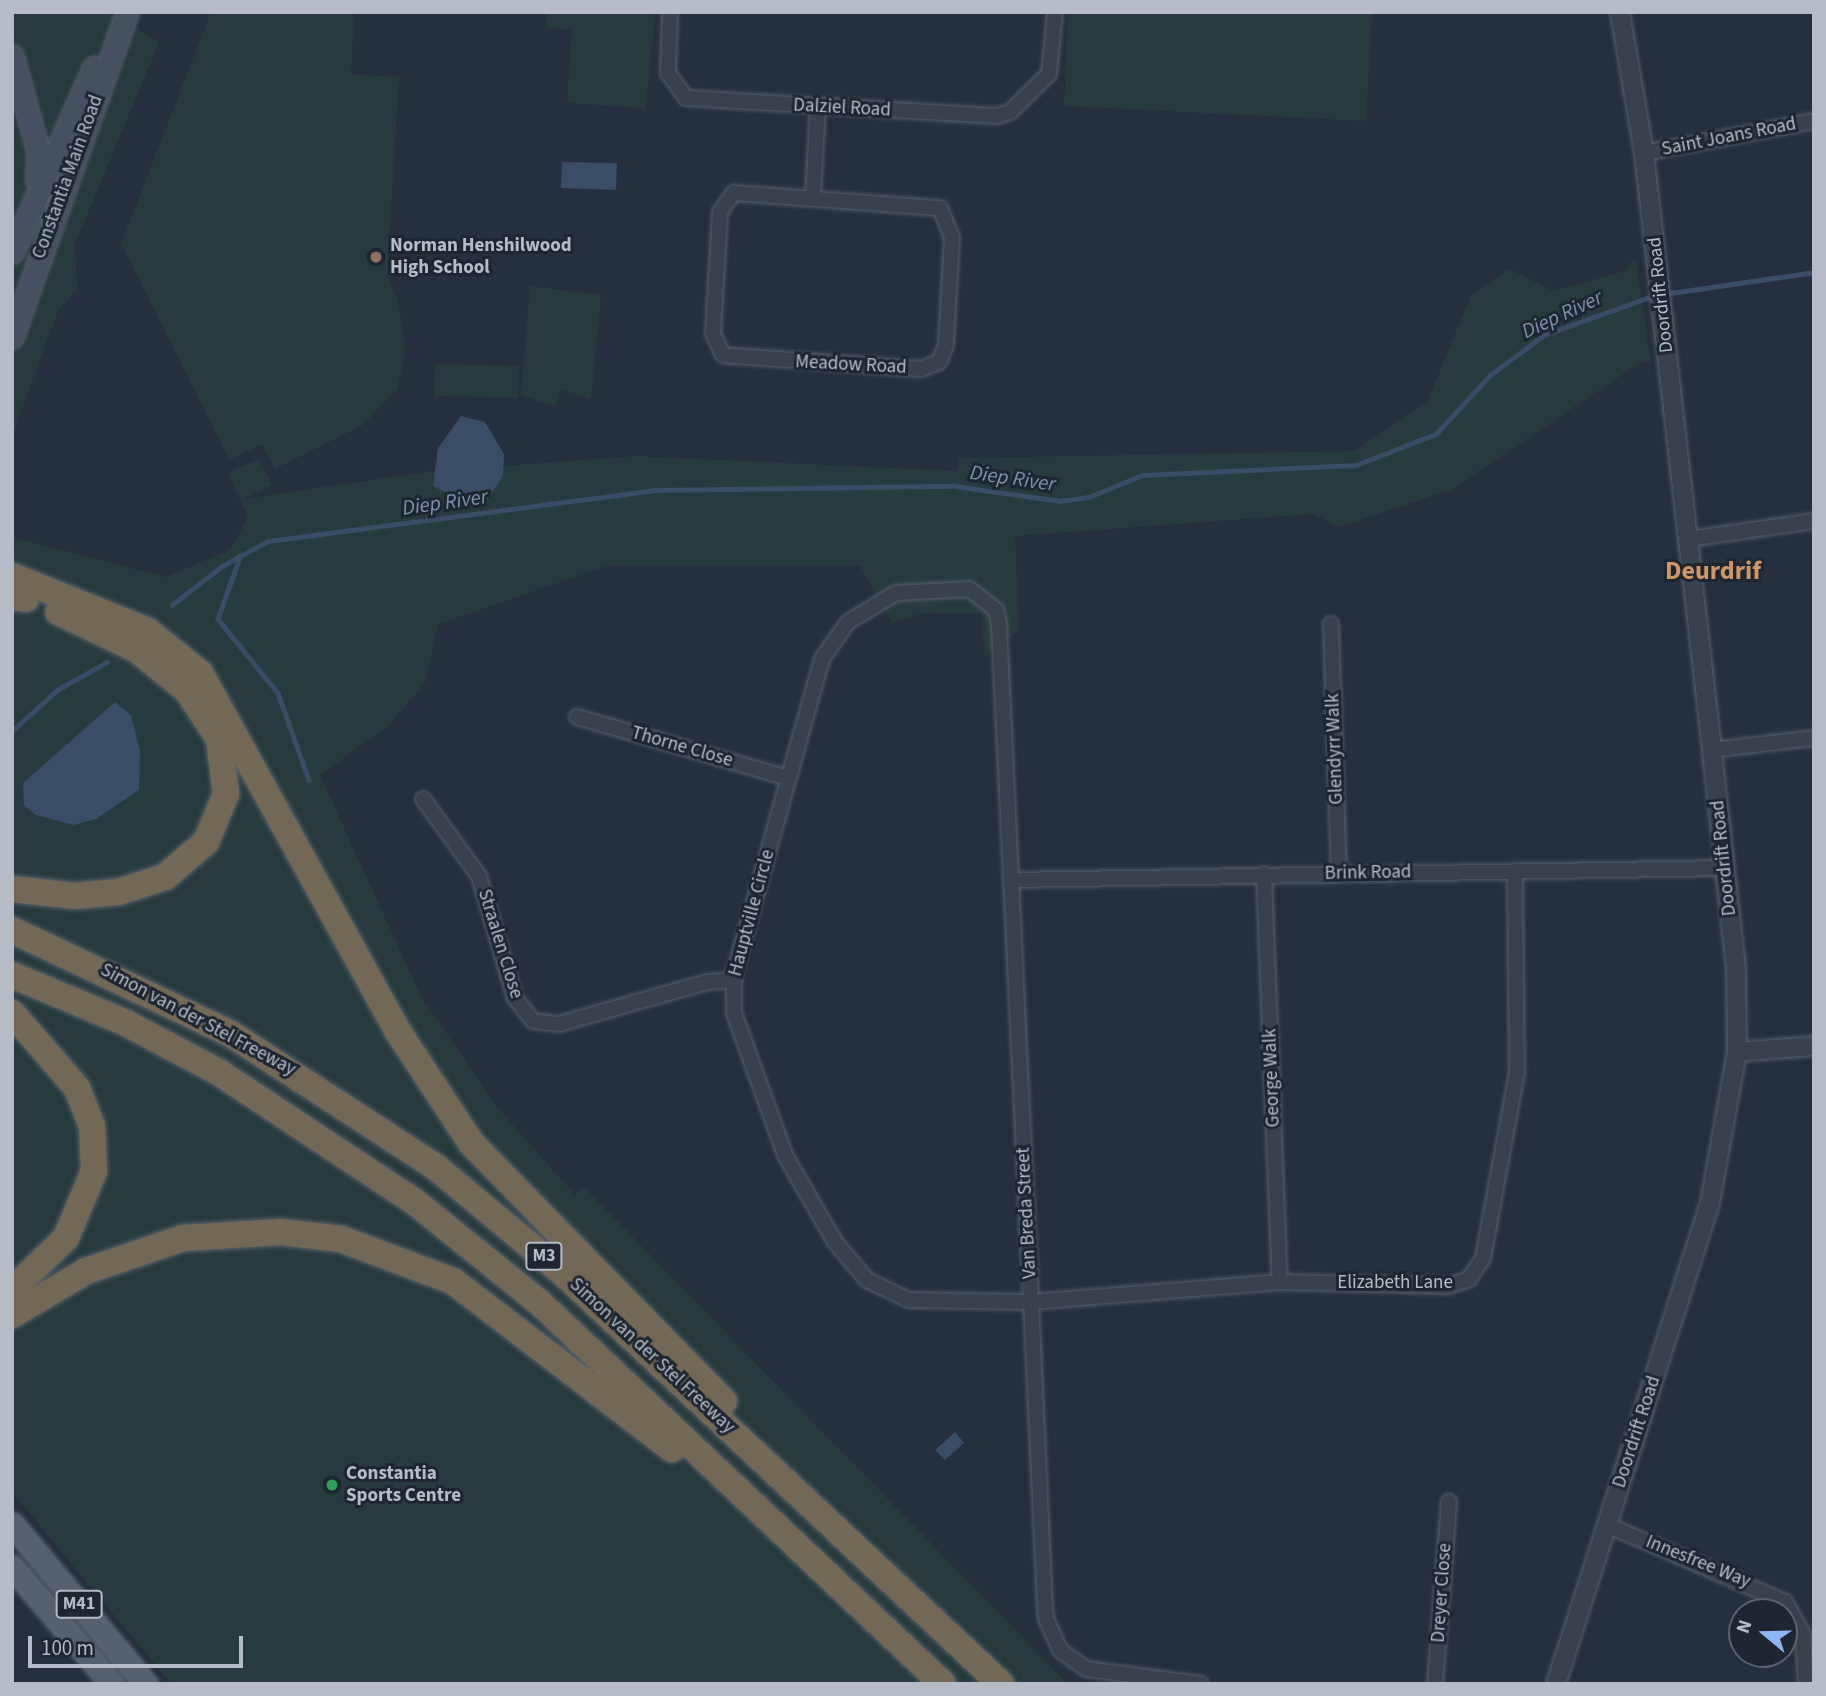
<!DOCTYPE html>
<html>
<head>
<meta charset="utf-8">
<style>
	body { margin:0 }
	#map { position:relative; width:1826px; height:1696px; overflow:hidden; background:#252f3d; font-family:"Source Sans 3",sans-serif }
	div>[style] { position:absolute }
	.green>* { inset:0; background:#273b3e }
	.water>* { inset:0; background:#3b4c66 }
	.stream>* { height:4.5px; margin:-2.25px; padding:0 2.25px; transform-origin:2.25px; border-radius:2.25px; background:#3b4c66 }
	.roads { filter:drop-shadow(0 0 2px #575f6b) drop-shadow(0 0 2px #575f6b) }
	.minor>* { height:14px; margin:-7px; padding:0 7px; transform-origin:7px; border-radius:7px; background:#39414d }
	.tertiary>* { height:18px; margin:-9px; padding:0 9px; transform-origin:9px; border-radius:9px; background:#39414d }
	.secondary>* { height:21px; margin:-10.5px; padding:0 10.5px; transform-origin:10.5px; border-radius:10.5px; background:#475060 }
	.primary>* { height:23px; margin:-11.5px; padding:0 11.5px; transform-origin:11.5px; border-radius:11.5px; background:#57606d }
	.motorway>* { height:26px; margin:-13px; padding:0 13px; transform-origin:13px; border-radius:13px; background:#736856 }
	.dots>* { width:19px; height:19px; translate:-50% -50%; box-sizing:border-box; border:4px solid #1e2632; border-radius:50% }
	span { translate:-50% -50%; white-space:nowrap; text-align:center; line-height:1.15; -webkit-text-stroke:6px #1e2632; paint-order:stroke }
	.shield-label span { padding:2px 5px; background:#1e2632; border:2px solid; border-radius:5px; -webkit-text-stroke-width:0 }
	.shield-label { font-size:18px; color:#b5bcc8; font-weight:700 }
	.street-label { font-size:19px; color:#b5bcc8 }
	.poi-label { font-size:19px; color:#b5bcc8; font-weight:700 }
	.left { translate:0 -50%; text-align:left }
	.water-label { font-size:21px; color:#7d92af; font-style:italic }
	.district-label { font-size:26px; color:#d19667; font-weight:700 }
	.frame { position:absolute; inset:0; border:14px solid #b5bcc8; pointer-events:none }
	.north { position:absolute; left:1728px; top:1598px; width:70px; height:70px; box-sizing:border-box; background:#1e2632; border:2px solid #5a626e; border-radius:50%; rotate:289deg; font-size:19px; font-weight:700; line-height:28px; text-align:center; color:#b5bcc8 }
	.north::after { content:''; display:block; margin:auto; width:24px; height:32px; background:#8eb5f4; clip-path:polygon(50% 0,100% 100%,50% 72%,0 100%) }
	.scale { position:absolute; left:28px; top:1636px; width:215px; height:32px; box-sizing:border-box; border:4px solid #b5bcc8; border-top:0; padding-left:9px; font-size:21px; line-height:24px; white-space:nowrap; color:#b5bcc8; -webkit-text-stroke:5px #1e2632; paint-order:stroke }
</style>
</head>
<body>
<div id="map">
	<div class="green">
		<div style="clip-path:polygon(12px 12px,115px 12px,159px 43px,75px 244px,77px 290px,58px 311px,12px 436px)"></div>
		<div style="clip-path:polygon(211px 12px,354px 12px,351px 74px,399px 77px,387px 274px,399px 305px,405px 349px,398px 388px,363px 425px,275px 469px,262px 444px,229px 460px,121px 244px)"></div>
		<div style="clip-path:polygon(547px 12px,655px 12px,646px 108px,567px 103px,572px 30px,546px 28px)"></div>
		<div style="clip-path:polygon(1068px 12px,1372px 12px,1366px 121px,1064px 106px)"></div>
		<div style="clip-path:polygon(1635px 256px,1651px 364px,1644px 360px,1450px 490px,1340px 527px,1313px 514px,1015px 536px,1019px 630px,984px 657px,982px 614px,924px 613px,892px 623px,860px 566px,608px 566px,438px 624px,425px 683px,389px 725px,320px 775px,421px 996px,497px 1107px,575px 1195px,584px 1187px,1068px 1684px,171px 1684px,12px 1492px,12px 537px,165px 577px,230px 550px,248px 518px,228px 473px,259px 458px,272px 485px,244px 499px,432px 471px,636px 456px,957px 471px,959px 458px,1355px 451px,1428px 400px,1471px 295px,1509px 269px,1553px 291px,1625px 271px)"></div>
		<div style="clip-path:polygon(530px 286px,601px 295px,591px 399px,560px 389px,555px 407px,521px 395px)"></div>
		<div style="clip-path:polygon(435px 364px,519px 366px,518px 398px,434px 396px)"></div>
	</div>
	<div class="water">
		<div style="clip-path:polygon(562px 162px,617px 163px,616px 190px,561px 188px)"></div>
		<div style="clip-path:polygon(461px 416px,485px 422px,504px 454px,503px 476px,488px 499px,469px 504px,433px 486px,438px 448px)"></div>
		<div style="clip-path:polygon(115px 702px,131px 715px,140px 751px,139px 790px,96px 819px,74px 825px,36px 815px,24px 806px,23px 783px)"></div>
		<div style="clip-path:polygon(955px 1432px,964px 1443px,945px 1460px,935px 1450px)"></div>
	</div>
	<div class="stream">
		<div style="left:1664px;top:294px;width:152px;rotate:-8.3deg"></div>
		<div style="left:241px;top:555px;width:68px;rotate:109.8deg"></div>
		<div style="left:218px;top:619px;width:95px;rotate:51deg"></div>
		<div style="left:278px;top:693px;width:92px;rotate:70.4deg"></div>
		<div style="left:172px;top:605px;width:63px;rotate:-38deg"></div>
		<div style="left:222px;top:566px;width:52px;rotate:-28.5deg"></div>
		<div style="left:268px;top:541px;width:389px;rotate:-7.5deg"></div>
		<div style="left:654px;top:490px;width:301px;rotate:-0.8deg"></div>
		<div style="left:955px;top:486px;width:106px;rotate:8.1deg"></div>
		<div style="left:1060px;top:501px;width:29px;rotate:-8deg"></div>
		<div style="left:1089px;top:497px;width:57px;rotate:-22.5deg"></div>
		<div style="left:1142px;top:475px;width:214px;rotate:-2.7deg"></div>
		<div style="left:1356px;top:465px;width:86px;rotate:-21.2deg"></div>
		<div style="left:1436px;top:434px;width:80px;rotate:-47.5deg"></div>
		<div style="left:1490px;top:375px;width:67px;rotate:-36.5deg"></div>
		<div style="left:1544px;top:335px;width:118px;rotate:-19.8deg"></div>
		<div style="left:12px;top:731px;width:61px;rotate:-42.3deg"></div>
		<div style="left:57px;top:690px;width:57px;rotate:-29.2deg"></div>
	</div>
	<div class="roads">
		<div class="minor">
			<div style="left:670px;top:12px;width:61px;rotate:91.9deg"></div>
			<div style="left:668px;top:73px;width:31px;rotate:54deg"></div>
			<div style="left:686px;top:98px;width:312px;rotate:3.3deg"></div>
			<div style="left:997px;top:116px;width:14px;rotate:-17deg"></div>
			<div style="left:1010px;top:112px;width:54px;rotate:-44.3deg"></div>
			<div style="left:1049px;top:74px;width:62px;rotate:-84.5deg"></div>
			<div style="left:1644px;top:153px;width:173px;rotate:-10.7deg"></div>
			<div style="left:734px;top:193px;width:207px;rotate:4.2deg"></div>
			<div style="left:940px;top:208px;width:31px;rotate:68deg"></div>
			<div style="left:952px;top:237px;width:108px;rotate:93.2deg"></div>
			<div style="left:946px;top:345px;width:18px;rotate:112deg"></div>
			<div style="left:939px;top:362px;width:19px;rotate:159deg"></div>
			<div style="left:921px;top:369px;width:198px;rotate:-176deg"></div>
			<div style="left:723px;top:355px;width:23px;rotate:-115deg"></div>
			<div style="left:713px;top:334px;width:122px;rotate:-86.7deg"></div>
			<div style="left:720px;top:212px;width:24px;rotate:-54deg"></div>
			<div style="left:813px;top:196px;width:90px;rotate:-86.8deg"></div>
			<div style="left:1689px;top:539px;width:126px;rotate:-8.2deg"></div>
			<div style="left:1331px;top:624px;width:249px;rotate:88.2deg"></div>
			<div style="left:577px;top:717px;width:220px;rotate:16.1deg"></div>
			<div style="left:1712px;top:750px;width:103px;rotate:-6.7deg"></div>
			<div style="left:423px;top:799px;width:95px;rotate:54deg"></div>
			<div style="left:479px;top:876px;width:127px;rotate:73.6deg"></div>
			<div style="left:515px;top:998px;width:29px;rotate:52deg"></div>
			<div style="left:533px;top:1021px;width:26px;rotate:7deg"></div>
			<div style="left:559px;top:1024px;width:154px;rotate:-15.8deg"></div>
			<div style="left:707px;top:982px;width:27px;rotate:-4deg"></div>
			<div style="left:1264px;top:874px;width:408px;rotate:87.8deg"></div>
			<div style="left:1011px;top:880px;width:714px;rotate:-0.96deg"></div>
			<div style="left:1607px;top:1525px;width:194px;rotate:23.4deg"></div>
			<div style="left:1785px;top:1602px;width:37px;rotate:61deg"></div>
			<div style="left:1803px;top:1634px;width:50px;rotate:86.6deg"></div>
			<div style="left:1201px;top:1684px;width:116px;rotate:-172.6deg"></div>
			<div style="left:1086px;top:1669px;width:32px;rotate:-144deg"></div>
			<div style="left:1060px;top:1650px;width:34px;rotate:-114deg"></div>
			<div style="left:1046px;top:1619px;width:11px;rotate:-95deg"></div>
			<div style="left:1045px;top:1608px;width:306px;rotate:-92.6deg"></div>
			<div style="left:1031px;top:1302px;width:679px;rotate:-92.7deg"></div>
			<div style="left:999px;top:624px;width:14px;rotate:-102deg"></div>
			<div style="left:996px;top:610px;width:34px;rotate:-142deg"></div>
			<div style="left:969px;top:589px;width:73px;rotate:176.9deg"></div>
			<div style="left:896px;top:593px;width:56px;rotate:148.9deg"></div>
			<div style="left:848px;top:622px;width:45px;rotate:125.1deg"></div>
			<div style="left:822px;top:659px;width:327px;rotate:105.6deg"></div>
			<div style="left:734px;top:974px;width:39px;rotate:90deg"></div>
			<div style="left:734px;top:1013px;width:151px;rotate:70.2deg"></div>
			<div style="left:785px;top:1155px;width:100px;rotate:60.1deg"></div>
			<div style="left:835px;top:1242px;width:50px;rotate:49.9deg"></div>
			<div style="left:867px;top:1280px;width:47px;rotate:25.5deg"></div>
			<div style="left:909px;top:1300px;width:122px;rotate:0.9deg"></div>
			<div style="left:1031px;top:1302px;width:250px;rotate:-4.6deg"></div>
			<div style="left:1280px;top:1282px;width:169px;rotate:1.4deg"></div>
			<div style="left:1449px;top:1286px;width:21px;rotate:-19deg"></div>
			<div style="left:1469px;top:1279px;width:25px;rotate:-56deg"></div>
			<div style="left:1483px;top:1258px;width:189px;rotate:-79.6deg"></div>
			<div style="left:1517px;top:1072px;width:201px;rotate:-90.6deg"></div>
			<div style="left:1435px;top:1684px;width:183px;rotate:-85.6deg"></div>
		</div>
		<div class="tertiary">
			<div style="left:1737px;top:1052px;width:77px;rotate:-4.5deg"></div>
			<div style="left:1556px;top:1684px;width:505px;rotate:-72.25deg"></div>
			<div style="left:1710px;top:1203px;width:153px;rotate:-79.9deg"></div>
			<div style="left:1737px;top:1052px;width:83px;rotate:-90.7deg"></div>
			<div style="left:1736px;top:969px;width:220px;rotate:-96.3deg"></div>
			<div style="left:1712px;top:750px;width:601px;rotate:-96.5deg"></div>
			<div style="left:1644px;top:153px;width:143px;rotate:-99.7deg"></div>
		</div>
		<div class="secondary">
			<div style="left:12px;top:56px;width:102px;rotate:74.6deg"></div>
			<div style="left:39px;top:154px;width:25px;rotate:95deg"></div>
			<div style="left:12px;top:252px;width:202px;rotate:-66.1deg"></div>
			<div style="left:12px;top:337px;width:345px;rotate:-70.5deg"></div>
		</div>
		<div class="primary">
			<div style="left:12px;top:1524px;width:209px;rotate:50.1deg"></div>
			<div style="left:12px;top:1567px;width:154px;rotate:49.5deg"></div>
		</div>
		<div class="motorway">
			<div style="left:12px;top:576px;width:147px;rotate:22deg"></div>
			<div style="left:148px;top:631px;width:67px;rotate:38.9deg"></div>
			<div style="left:200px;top:673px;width:408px;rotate:61.1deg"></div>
			<div style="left:397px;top:1030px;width:136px;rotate:56.7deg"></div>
			<div style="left:472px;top:1144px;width:360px;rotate:45.6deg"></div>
			<div style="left:12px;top:597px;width:14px;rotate:8deg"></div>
			<div style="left:12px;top:889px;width:63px;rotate:6.3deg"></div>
			<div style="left:75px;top:896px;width:43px;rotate:-5.3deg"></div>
			<div style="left:118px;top:892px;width:49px;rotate:-17.7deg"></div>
			<div style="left:165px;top:877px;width:54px;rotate:-40.5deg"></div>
			<div style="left:206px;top:842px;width:52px;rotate:-67.4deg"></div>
			<div style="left:226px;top:794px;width:55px;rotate:-97.3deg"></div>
			<div style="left:219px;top:739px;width:59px;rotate:-123.1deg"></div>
			<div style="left:187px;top:690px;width:65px;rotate:-141.2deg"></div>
			<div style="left:136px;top:649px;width:86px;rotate:-154.6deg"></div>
			<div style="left:12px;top:930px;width:242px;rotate:25.4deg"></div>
			<div style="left:231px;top:1034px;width:246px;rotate:33deg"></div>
			<div style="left:437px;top:1168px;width:163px;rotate:39.8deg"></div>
			<div style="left:562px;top:1272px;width:602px;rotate:43.18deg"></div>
			<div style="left:12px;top:975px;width:124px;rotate:22.8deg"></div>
			<div style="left:126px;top:1023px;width:106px;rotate:28deg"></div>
			<div style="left:220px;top:1073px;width:234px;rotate:33.5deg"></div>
			<div style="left:415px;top:1202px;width:159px;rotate:38.9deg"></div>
			<div style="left:539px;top:1302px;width:556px;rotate:43.4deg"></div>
			<div style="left:12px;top:1013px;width:99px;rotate:49.1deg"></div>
			<div style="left:77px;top:1088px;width:41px;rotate:68.5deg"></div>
			<div style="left:92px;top:1126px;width:45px;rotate:87.5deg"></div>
			<div style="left:94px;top:1171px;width:73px;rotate:112.7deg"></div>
			<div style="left:66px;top:1238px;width:75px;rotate:136.1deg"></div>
			<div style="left:12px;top:1315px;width:86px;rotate:-30.7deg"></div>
			<div style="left:86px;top:1271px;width:102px;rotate:-18.8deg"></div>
			<div style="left:183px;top:1238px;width:98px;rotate:-3.5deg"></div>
			<div style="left:281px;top:1232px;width:60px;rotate:6.7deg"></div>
			<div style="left:341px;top:1239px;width:120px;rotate:20.6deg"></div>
			<div style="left:453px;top:1281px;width:276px;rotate:37.5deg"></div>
		</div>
	</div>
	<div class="dots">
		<div style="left:376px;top:257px;background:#8d6e63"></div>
		<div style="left:332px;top:1485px;background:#2e9e5b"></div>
	</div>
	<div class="shield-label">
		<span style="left:544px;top:1256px">M3</span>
		<span style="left:79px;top:1604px">M41</span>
	</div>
	<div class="street-label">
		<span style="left:842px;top:108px;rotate:3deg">Dalziel Road</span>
		<span style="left:1729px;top:137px;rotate:-11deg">Saint Joans Road</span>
		<span style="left:68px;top:177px;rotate:-70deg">Constantia Main Road</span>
		<span style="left:1661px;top:295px;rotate:-96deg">Doordrift Road</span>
		<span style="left:851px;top:365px;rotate:3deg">Meadow Road</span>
		<span style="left:682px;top:747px;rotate:16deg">Thorne Close</span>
		<span style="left:1335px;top:749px;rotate:-92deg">Glendyrr Walk</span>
		<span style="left:1724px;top:858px;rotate:-96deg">Doordrift Road</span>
		<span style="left:1368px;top:873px;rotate:-1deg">Brink Road</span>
		<span style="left:752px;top:913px;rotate:-75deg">Hauptville Circle</span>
		<span style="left:500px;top:944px;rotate:73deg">Straalen Close</span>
		<span style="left:198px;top:1020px;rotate:28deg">Simon van der Stel Freeway</span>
		<span style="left:1272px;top:1078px;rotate:-92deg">George Walk</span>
		<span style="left:1027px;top:1213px;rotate:-93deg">Van Breda Street</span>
		<span style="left:1395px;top:1283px">Elizabeth Lane</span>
		<span style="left:652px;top:1356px;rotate:43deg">Simon van der Stel Freeway</span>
		<span style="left:1637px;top:1432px;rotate:-72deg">Doordrift Road</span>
		<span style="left:1698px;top:1562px;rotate:22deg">Innesfree Way</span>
		<span style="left:1442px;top:1593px;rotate:-86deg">Dreyer Close</span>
	</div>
	<div class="poi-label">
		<span class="left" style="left:390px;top:257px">Norman Henshilwood<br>High School</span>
		<span class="left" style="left:346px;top:1485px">Constantia<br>Sports Centre</span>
	</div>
	<div class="water-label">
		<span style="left:1562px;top:314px;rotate:-25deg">Diep River</span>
		<span style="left:1013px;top:478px;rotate:8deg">Diep River</span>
		<span style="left:445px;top:502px;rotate:-8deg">Diep River</span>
	</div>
	<div class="district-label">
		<span style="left:1713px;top:571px">Deurdrif</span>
	</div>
	<div class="frame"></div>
	<div class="north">N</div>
	<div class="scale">100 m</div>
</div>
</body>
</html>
